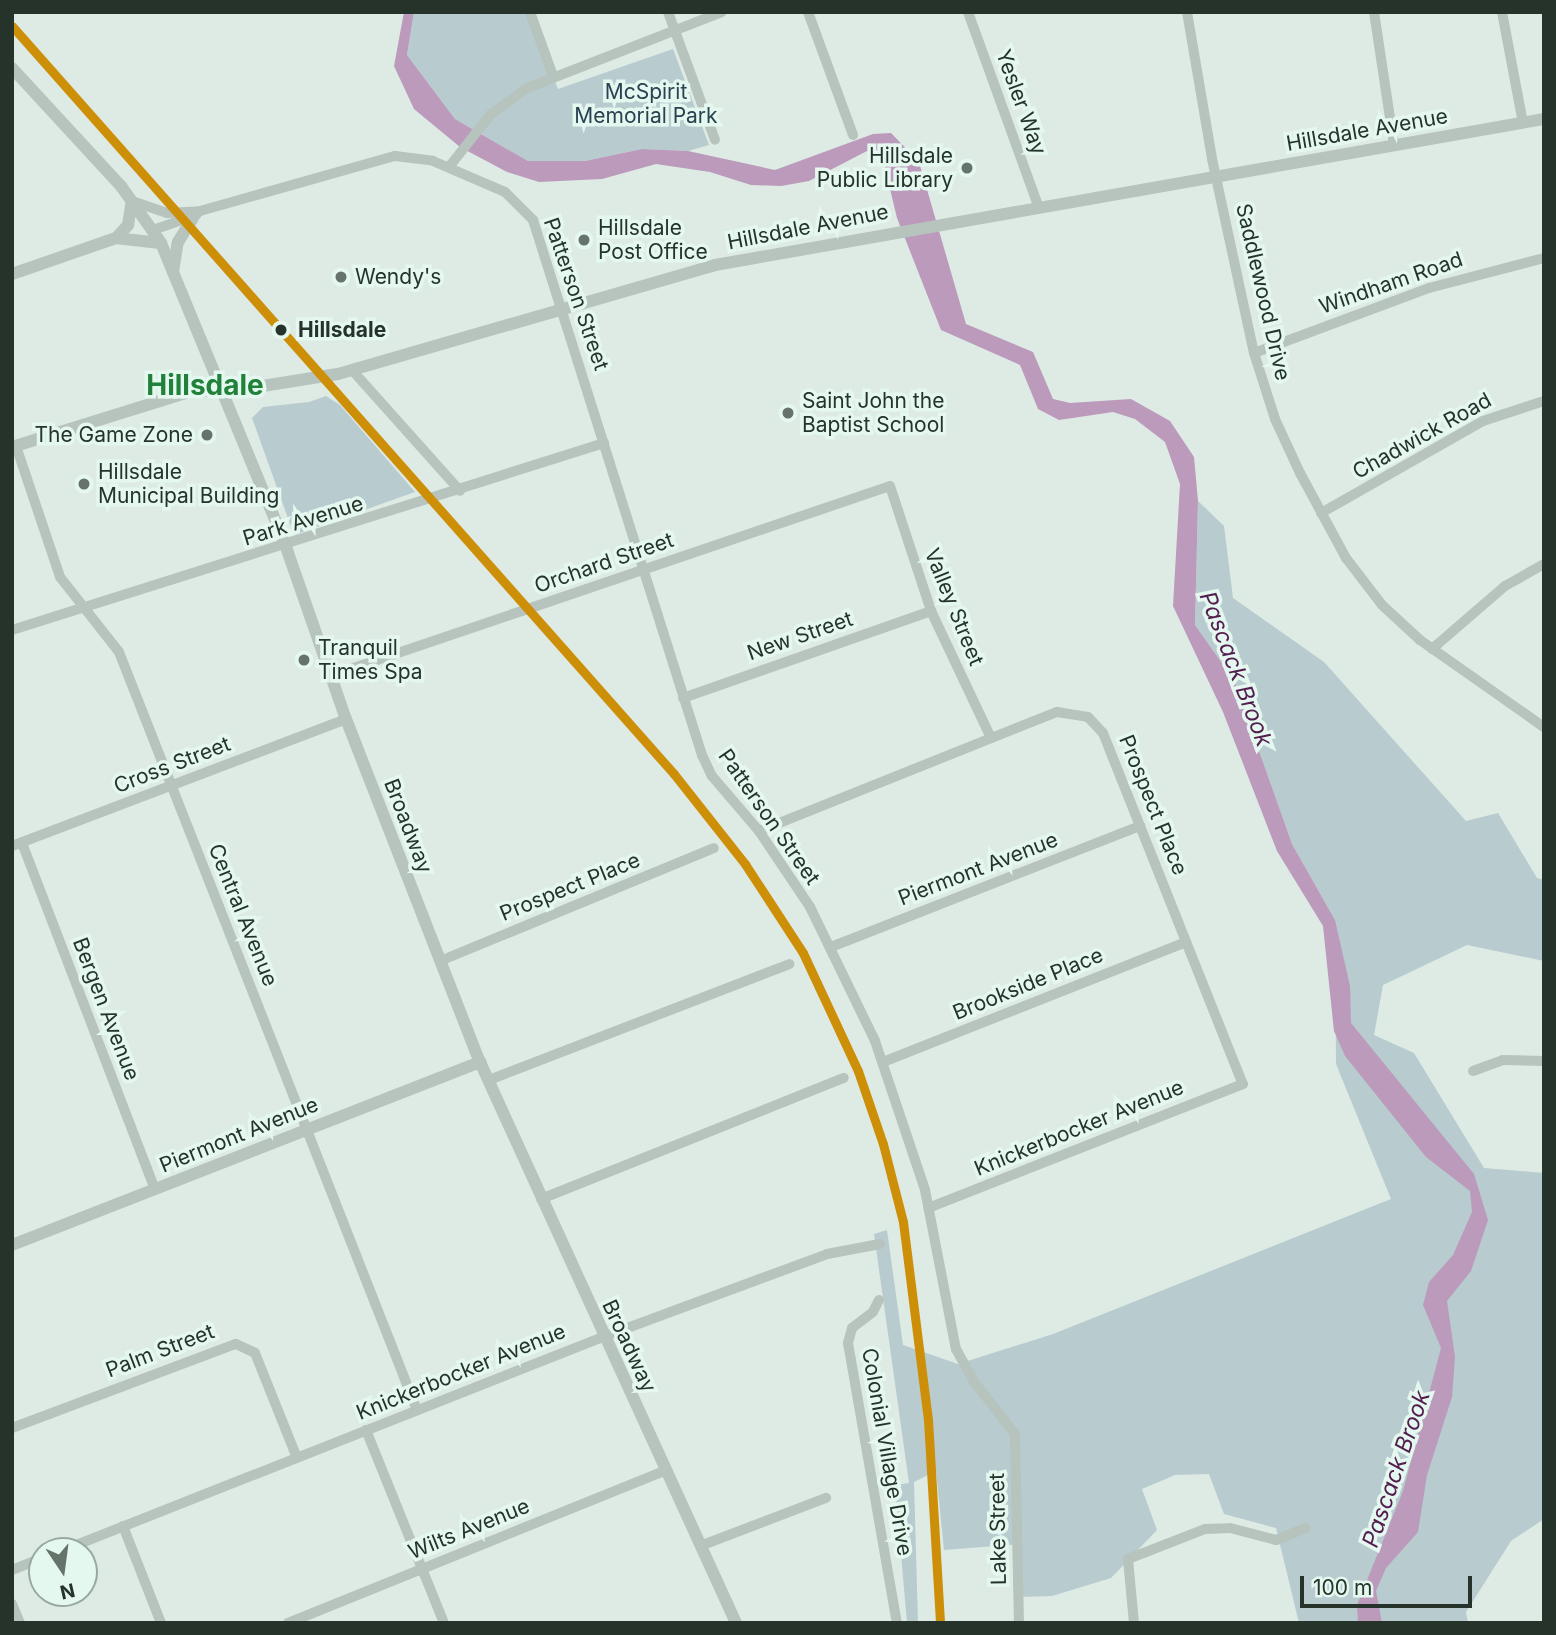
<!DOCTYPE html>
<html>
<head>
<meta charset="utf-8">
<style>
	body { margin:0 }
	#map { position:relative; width:1556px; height:1635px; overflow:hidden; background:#deeae4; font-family:Inter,sans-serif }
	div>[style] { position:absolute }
	.green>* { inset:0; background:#b8cbcf }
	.water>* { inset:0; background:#bb9abb }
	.minor>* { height:10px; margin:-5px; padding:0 5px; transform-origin:5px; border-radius:5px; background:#b7c3bd }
	.tertiary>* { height:12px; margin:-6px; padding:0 6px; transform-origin:6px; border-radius:6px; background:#b7c3bd }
	.rail-1>* { height:9px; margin:-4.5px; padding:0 4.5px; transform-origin:4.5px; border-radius:4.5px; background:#cd8f08 }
	.dots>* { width:19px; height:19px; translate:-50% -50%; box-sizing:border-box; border:4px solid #e4f8ef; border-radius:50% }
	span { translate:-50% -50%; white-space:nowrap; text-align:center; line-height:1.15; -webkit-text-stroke:7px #e4f8ef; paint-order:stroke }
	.park-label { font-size:21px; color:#2a4251 }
	.street-label { font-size:21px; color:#26332a }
	.poi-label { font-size:21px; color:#26332a }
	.right { translate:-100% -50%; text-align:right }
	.left { translate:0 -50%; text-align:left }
	.stop-label { font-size:21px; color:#26332a; font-weight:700 }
	.water-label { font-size:23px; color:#531d4f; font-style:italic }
	.district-label { font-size:28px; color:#218039; font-weight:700 }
	.frame { position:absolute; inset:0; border:14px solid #26332a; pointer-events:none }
	.north { position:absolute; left:28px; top:1537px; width:70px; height:70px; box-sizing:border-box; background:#e4f8ef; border:2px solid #98a9a0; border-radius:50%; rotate:167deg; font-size:19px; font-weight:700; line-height:28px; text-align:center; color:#26332a }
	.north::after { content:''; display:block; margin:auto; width:24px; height:32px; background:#66736b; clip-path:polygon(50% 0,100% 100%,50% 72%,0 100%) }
	.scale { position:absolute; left:1300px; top:1576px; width:172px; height:32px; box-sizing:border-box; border:4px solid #26332a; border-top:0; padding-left:9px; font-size:21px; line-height:24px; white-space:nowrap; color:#26332a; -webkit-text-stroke:5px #e4f8ef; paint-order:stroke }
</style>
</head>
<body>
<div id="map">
	<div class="green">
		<div style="clip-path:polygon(414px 12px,528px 12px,558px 89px,673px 49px,709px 145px,688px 151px,642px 149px,585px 161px,528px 161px,455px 119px,407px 55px)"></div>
		<div style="clip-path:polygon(326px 396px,340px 405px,415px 492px,294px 535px,252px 418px,263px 407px,309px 402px)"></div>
		<div style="clip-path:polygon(1198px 501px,1224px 526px,1233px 598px,1324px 662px,1466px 821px,1498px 813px,1537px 878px,1544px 880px,1544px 961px,1467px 945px,1383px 985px,1374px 1035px,1414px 1053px,1484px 1168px,1544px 1173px,1544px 1519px,1511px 1541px,1466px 1612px,1468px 1623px,1299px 1623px,1276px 1528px,1224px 1514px,1209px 1474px,1175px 1475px,1142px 1489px,1157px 1530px,1111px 1578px,1052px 1596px,1019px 1597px,1021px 1544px,944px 1550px,936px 1471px,914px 1482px,918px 1623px,907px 1623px,895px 1485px,909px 1483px,874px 1234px,887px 1230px,903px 1345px,958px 1364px,1053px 1334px,1391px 1199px,1336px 1064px,1335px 920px,1292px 844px,1234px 680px,1195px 625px)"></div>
	</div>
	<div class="water">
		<div style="clip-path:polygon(404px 12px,414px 12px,407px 55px,455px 119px,528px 161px,585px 161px,642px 149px,688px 151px,775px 170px,873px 134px,891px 133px,919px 162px,966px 324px,1033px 352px,1053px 399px,1070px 403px,1131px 399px,1170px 421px,1194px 457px,1198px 501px,1195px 625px,1234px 680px,1292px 844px,1335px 920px,1350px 986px,1351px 1023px,1474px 1174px,1488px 1220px,1471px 1271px,1447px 1301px,1455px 1357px,1452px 1397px,1427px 1475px,1418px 1532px,1386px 1568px,1376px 1591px,1382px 1623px,1358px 1623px,1357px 1605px,1403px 1491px,1441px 1348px,1423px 1305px,1429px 1282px,1453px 1255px,1472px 1212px,1470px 1191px,1426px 1157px,1345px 1056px,1334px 1031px,1323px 926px,1277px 851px,1223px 712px,1173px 606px,1180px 484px,1165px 442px,1135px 419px,1113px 412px,1059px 420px,1038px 409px,1020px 365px,941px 330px,897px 218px,883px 160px,867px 151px,809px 181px,781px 186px,751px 185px,710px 172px,656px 164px,602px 179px,539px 182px,507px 172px,460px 147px,414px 109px,394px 66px)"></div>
	</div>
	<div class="minor">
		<div style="left:530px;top:12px;width:68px;rotate:70.2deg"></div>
		<div style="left:668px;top:12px;width:136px;rotate:69.8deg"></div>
		<div style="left:808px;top:12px;width:131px;rotate:69.9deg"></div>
		<div style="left:968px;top:12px;width:205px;rotate:70.1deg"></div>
		<div style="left:1187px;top:12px;width:149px;rotate:80.3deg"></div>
		<div style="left:1212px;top:159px;width:198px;rotate:77.8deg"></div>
		<div style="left:1254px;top:353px;width:69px;rotate:72.3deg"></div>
		<div style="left:1275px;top:419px;width:60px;rotate:65.2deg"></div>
		<div style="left:1300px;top:473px;width:97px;rotate:61.6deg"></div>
		<div style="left:1346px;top:558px;width:59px;rotate:52.5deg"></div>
		<div style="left:1382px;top:605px;width:52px;rotate:42.6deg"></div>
		<div style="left:1420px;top:640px;width:151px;rotate:35.1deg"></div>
		<div style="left:1374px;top:12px;width:134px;rotate:81.4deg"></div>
		<div style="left:1502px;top:12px;width:113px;rotate:79.3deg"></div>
		<div style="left:449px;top:167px;width:68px;rotate:-51.6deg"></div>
		<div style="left:491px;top:114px;width:44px;rotate:-35.8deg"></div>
		<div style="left:527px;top:88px;width:209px;rotate:-21.3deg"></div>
		<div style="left:132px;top:201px;width:37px;rotate:19deg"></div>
		<div style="left:167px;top:213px;width:33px;rotate:-3deg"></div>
		<div style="left:200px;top:211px;width:203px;rotate:-15.8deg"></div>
		<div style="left:395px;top:156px;width:38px;rotate:7deg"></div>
		<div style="left:433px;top:161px;width:78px;rotate:23.3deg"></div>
		<div style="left:505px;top:192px;width:40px;rotate:45deg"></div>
		<div style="left:533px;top:220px;width:561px;rotate:72.47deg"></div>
		<div style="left:702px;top:755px;width:23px;rotate:65deg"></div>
		<div style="left:712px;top:776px;width:72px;rotate:49.5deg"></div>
		<div style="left:759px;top:831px;width:92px;rotate:56.1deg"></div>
		<div style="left:810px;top:907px;width:149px;rotate:64.1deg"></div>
		<div style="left:875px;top:1041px;width:157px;rotate:71.4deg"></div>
		<div style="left:925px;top:1190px;width:162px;rotate:79deg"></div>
		<div style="left:956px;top:1349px;width:39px;rotate:61deg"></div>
		<div style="left:975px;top:1383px;width:65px;rotate:51.9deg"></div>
		<div style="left:1015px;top:1434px;width:189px;rotate:88.8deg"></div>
		<div style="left:153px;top:230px;width:46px;rotate:-19.2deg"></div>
		<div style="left:1254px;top:353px;width:187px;rotate:-20.4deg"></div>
		<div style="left:1429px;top:288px;width:119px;rotate:-14.6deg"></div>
		<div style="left:352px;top:370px;width:162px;rotate:48.2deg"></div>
		<div style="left:16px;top:446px;width:138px;rotate:71.4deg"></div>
		<div style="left:60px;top:577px;width:95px;rotate:51.8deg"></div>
		<div style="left:119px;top:652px;width:814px;rotate:68.54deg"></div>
		<div style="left:1321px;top:513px;width:186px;rotate:-29.6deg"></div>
		<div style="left:1483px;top:421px;width:64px;rotate:-18.2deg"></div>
		<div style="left:12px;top:630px;width:621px;rotate:-17.53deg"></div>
		<div style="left:1432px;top:649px;width:96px;rotate:-40.8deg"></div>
		<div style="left:1505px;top:586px;width:45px;rotate:-29.4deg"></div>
		<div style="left:330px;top:676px;width:591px;rotate:-18.74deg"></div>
		<div style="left:890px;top:486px;width:132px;rotate:71.8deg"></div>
		<div style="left:931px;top:611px;width:140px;rotate:64.7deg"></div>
		<div style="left:683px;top:698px;width:263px;rotate:-19.3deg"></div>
		<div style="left:759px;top:831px;width:321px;rotate:-21.8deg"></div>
		<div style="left:1057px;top:712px;width:31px;rotate:9deg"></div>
		<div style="left:1088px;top:717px;width:22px;rotate:47deg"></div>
		<div style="left:1103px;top:733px;width:378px;rotate:68.3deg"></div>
		<div style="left:1243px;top:1084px;width:338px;rotate:158.5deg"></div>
		<div style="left:22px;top:843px;width:371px;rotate:69deg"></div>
		<div style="left:12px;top:846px;width:357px;rotate:-20.8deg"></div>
		<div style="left:831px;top:947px;width:332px;rotate:-21.4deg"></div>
		<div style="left:440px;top:961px;width:296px;rotate:-22.4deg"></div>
		<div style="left:883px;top:1062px;width:326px;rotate:-21.6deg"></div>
		<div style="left:1473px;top:1071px;width:32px;rotate:-20deg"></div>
		<div style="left:1503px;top:1060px;width:41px;rotate:1.4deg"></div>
		<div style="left:489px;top:1080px;width:322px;rotate:-21.1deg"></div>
		<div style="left:541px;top:1199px;width:326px;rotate:-21.8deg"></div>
		<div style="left:879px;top:1300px;width:13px;rotate:117deg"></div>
		<div style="left:873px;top:1312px;width:26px;rotate:143deg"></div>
		<div style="left:852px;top:1328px;width:16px;rotate:105deg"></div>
		<div style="left:848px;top:1343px;width:284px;rotate:80.1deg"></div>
		<div style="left:12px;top:1428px;width:239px;rotate:-20.6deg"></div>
		<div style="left:236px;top:1344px;width:21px;rotate:25deg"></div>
		<div style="left:255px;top:1353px;width:113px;rotate:68.2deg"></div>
		<div style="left:366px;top:1430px;width:208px;rotate:68deg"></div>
		<div style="left:123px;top:1526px;width:104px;rotate:68.6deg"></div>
		<div style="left:700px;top:1546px;width:135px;rotate:-20.9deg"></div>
		<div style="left:61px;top:1551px;width:583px;rotate:-21.55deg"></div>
		<div style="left:603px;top:1337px;width:239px;rotate:-20.3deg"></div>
		<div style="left:827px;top:1254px;width:54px;rotate:-10.7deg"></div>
		<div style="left:12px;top:1570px;width:32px;rotate:-22deg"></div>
		<div style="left:12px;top:1604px;width:21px;rotate:67deg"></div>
		<div style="left:288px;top:1623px;width:406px;rotate:-22deg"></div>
		<div style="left:1134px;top:1623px;width:64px;rotate:-95.4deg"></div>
		<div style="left:1128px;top:1559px;width:83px;rotate:-21.3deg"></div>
		<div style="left:1205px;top:1529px;width:25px;rotate:-2deg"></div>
		<div style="left:1230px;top:1528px;width:48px;rotate:14.6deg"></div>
		<div style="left:1276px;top:1540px;width:32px;rotate:-22deg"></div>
	</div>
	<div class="tertiary">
		<div style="left:12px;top:68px;width:161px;rotate:47.3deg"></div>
		<div style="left:121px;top:186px;width:70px;rotate:54.9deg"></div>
		<div style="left:161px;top:243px;width:329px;rotate:67.6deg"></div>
		<div style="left:286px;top:547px;width:182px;rotate:70.8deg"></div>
		<div style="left:346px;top:719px;width:368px;rotate:68.7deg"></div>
		<div style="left:480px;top:1062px;width:617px;rotate:65.47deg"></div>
		<div style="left:116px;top:238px;width:18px;rotate:-47deg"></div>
		<div style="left:128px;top:225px;width:24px;rotate:-81deg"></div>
		<div style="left:173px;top:272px;width:30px;rotate:-81deg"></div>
		<div style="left:178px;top:242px;width:28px;rotate:-58deg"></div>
		<div style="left:12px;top:274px;width:110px;rotate:-19.1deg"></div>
		<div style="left:116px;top:238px;width:44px;rotate:6.5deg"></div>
		<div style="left:12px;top:447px;width:192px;rotate:-17.3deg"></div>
		<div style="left:195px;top:390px;width:30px;rotate:4deg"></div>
		<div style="left:225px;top:392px;width:114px;rotate:-9.1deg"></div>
		<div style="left:338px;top:374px;width:392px;rotate:-16.1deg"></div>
		<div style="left:715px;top:265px;width:842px;rotate:-9.99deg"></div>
		<div style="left:12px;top:1245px;width:503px;rotate:-21.36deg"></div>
	</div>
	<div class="rail-1">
		<div style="left:12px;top:26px;width:999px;rotate:48.49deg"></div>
		<div style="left:674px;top:774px;width:115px;rotate:51.7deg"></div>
		<div style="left:745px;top:864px;width:106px;rotate:56.9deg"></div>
		<div style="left:803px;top:953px;width:130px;rotate:65deg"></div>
		<div style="left:858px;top:1071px;width:77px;rotate:71.1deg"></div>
		<div style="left:883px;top:1144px;width:81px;rotate:75.6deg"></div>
		<div style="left:903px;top:1222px;width:200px;rotate:82.8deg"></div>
		<div style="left:928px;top:1420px;width:203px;rotate:86.6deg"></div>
	</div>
	<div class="dots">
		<div style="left:967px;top:168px;background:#66736b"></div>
		<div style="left:584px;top:240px;background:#66736b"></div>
		<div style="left:341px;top:277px;background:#66736b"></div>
		<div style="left:281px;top:330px;background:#26332a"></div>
		<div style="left:788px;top:413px;background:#66736b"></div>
		<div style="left:207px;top:435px;background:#66736b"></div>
		<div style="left:84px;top:484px;background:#66736b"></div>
		<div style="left:304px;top:660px;background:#66736b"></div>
	</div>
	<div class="park-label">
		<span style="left:646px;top:104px">McSpirit<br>Memorial Park</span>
	</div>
	<div class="street-label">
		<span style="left:1021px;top:102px;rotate:70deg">Yesler Way</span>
		<span style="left:1367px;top:130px;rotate:-10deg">Hillsdale Avenue</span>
		<span style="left:808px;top:227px;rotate:-11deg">Hillsdale Avenue</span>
		<span style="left:1391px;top:283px;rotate:-19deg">Windham Road</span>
		<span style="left:1263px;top:292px;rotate:77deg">Saddlewood Drive</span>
		<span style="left:576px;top:294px;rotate:71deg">Patterson Street</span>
		<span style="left:1422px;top:436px;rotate:-29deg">Chadwick Road</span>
		<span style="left:303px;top:521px;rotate:-17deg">Park Avenue</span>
		<span style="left:604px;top:563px;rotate:-19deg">Orchard Street</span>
		<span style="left:954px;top:607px;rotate:68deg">Valley Street</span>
		<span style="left:800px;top:636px;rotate:-19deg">New Street</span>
		<span style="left:172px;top:765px;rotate:-21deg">Cross Street</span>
		<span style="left:1153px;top:805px;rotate:68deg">Prospect Place</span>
		<span style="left:769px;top:817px;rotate:55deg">Patterson Street</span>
		<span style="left:408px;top:826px;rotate:69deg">Broadway</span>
		<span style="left:978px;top:869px;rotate:-21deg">Piermont Avenue</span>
		<span style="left:570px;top:887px;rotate:-22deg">Prospect Place</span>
		<span style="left:243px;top:915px;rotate:68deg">Central Avenue</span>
		<span style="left:1028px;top:984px;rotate:-22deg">Brookside Place</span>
		<span style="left:106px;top:1009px;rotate:69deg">Bergen Avenue</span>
		<span style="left:1079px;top:1128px;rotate:-22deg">Knickerbocker Avenue</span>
		<span style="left:239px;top:1135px;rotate:-22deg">Piermont Avenue</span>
		<span style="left:629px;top:1346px;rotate:65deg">Broadway</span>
		<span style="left:160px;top:1351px;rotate:-21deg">Palm Street</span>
		<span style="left:461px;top:1372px;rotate:-22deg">Knickerbocker Avenue</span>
		<span style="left:887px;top:1452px;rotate:80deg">Colonial Village Drive</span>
		<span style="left:469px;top:1529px;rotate:-22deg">Wilts Avenue</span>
		<span style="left:998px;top:1529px;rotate:-91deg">Lake Street</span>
	</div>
	<div class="poi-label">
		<span class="right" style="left:953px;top:168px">Hillsdale<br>Public Library</span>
		<span class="left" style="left:598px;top:240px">Hillsdale<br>Post Office</span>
		<span class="left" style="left:355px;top:277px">Wendy's</span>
		<span class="left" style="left:802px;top:413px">Saint John the<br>Baptist School</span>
		<span class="right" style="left:193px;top:435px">The Game Zone</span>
		<span class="left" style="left:98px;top:484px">Hillsdale<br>Municipal Building</span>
		<span class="left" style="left:318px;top:660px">Tranquil<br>Times Spa</span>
	</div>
	<div class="stop-label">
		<span class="left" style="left:298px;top:330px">Hillsdale</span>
	</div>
	<div class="water-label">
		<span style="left:1236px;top:669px;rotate:69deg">Pascack Brook</span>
		<span style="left:1396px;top:1469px;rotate:-71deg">Pascack Brook</span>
	</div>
	<div class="district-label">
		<span style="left:205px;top:385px">Hillsdale</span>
	</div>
	<div class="frame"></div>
	<div class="north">N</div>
	<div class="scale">100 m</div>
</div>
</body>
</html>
